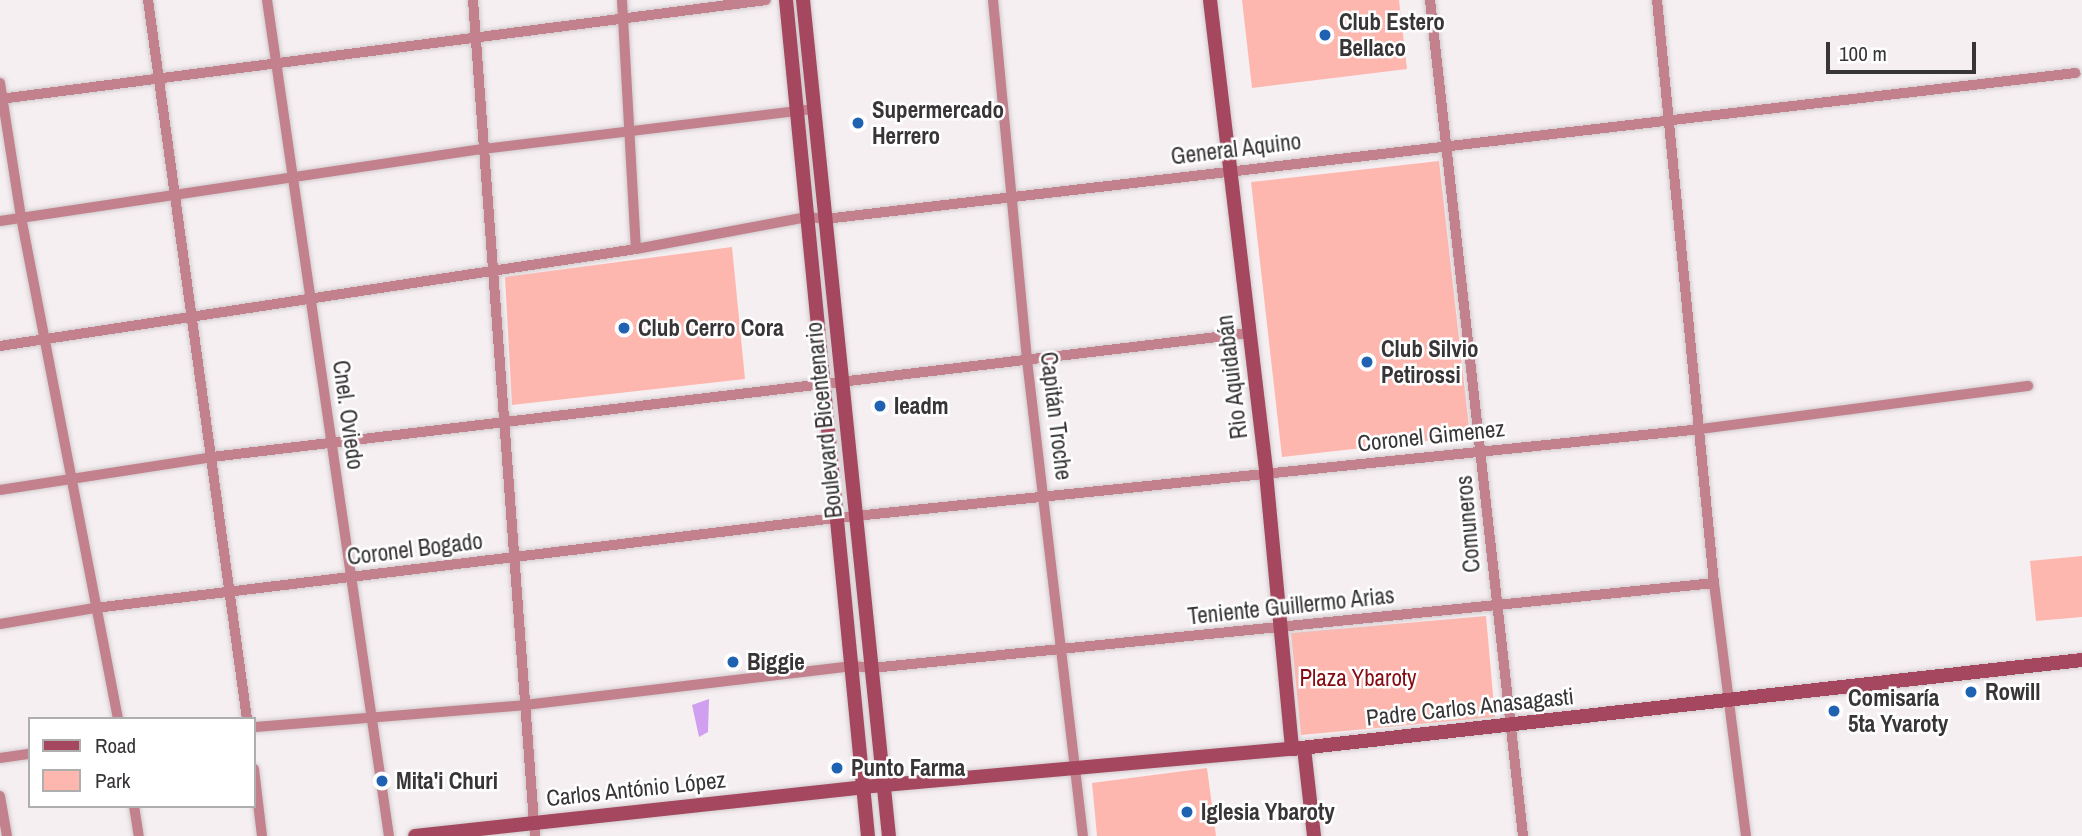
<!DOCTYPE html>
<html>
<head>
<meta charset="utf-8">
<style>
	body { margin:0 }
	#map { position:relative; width:2082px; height:836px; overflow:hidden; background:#f6eff2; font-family:"Archivo Narrow",sans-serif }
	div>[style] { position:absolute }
	.green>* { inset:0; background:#feb7af }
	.water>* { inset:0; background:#d19ff0 }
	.roads { filter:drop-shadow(0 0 2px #d0cacc) drop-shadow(0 0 2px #d0cacc) }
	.street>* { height:10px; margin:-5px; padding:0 5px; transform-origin:5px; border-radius:5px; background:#c2818d }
	.secondary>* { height:14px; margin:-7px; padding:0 7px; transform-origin:7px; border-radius:7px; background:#a5475e }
	.dots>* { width:19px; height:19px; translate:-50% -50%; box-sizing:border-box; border:4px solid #fff; border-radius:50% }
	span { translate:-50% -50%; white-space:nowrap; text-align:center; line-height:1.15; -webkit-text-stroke:5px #fff; paint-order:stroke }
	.poi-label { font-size:23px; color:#383536; font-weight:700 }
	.left { translate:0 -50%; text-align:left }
	.street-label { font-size:23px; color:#383536 }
	.park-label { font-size:23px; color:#870b13 }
	.legend { position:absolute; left:28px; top:717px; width:228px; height:91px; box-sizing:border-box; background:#fff; border:2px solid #afaeaf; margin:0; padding:9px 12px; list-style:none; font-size:21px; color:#383536 }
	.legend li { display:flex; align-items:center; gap:14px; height:35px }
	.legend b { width:35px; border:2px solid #afaeaf }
	.scale { position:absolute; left:1826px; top:42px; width:150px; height:32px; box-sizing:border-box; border:4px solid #383536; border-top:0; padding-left:9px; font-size:21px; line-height:24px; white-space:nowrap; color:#383536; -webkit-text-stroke:5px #fff; paint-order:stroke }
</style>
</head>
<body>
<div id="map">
	<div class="green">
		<div style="clip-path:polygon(1242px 0,1399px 0,1407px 69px,1252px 88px)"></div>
		<div style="clip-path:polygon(1439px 161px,1470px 436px,1282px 457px,1251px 182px)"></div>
		<div style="clip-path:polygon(732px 247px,745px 379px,512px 405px,505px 277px)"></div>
		<div style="clip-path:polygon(2082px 556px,2082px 617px,2036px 621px,2030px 561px)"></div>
		<div style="clip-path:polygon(1486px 616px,1495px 717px,1301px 735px,1291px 633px)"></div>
		<div style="clip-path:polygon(1207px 768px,1216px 836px,1097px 836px,1092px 783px)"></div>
	</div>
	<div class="water">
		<div style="clip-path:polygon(709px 699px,708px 732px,699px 737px,692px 705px)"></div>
	</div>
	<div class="roads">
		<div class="street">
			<div style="left:148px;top:0;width:726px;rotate:82.16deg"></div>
			<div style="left:267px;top:0;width:845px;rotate:81.7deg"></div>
			<div style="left:473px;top:0;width:838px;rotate:85.76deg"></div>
			<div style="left:622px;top:0;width:249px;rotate:86.8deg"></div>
			<div style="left:993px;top:0;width:362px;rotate:84.6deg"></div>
			<div style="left:1027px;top:360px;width:479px;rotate:83.3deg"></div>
			<div style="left:1430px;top:0;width:841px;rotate:83.65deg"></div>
			<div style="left:1657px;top:0;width:586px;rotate:84.42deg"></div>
			<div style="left:1714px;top:583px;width:255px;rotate:82.8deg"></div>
			<div style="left:0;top:83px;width:136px;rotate:81.1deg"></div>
			<div style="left:21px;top:217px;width:511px;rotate:79.06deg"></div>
			<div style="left:0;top:99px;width:772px;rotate:-7.36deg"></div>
			<div style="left:0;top:221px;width:488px;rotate:-8.5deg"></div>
			<div style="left:483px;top:149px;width:333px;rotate:-6.9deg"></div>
			<div style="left:0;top:346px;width:643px;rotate:-8.67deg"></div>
			<div style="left:636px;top:249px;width:174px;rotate:-10.6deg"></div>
			<div style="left:807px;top:217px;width:18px;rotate:6deg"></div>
			<div style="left:825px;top:219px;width:1259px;rotate:-6.66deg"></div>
			<div style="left:0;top:490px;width:215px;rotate:-8.8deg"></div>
			<div style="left:212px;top:457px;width:1045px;rotate:-6.81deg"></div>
			<div style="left:0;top:624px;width:96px;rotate:-9.6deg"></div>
			<div style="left:95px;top:608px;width:746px;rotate:-6.93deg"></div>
			<div style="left:836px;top:518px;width:870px;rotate:-5.87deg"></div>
			<div style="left:1701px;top:429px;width:330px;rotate:-7.5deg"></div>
			<div style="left:254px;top:727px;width:272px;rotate:-4.6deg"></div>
			<div style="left:525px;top:705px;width:328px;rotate:-6.8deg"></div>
			<div style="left:851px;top:666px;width:21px;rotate:5deg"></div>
			<div style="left:872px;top:668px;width:846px;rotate:-5.76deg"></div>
			<div style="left:0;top:758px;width:30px;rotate:-8deg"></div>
			<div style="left:254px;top:769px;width:67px;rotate:83.2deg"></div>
			<div style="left:0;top:796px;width:41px;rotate:80.1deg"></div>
			<div style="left:134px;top:806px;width:30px;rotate:81deg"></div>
		</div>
		<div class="secondary">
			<div style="left:786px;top:0;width:840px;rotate:84.4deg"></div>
			<div style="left:803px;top:0;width:840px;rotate:84.13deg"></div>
			<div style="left:1210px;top:0;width:476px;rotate:83.2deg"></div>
			<div style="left:1266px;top:473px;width:277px;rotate:84.6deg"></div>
			<div style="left:1304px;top:748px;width:89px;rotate:83.5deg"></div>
			<div style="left:415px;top:836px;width:451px;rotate:-6.2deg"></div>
			<div style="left:863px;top:787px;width:431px;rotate:-5.1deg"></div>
			<div style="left:1292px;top:749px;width:795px;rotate:-6.43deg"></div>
		</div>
	</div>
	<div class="dots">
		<div style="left:1325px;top:35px;background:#2062b2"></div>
		<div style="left:858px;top:123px;background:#2062b2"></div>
		<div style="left:624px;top:328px;background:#2062b2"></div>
		<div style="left:1367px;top:362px;background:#2062b2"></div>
		<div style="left:880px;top:406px;background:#2062b2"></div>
		<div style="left:733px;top:662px;background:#2062b2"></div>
		<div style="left:1971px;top:692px;background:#2062b2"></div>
		<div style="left:1834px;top:711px;background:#2062b2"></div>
		<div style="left:837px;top:768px;background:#2062b2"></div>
		<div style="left:382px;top:781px;background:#2062b2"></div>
		<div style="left:1187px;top:812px;background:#2062b2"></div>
	</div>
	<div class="poi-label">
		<span class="left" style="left:1339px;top:35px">Club Estero<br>Bellaco</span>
		<span class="left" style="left:872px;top:123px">Supermercado<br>Herrero</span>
		<span class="left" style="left:638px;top:328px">Club Cerro Cora</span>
		<span class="left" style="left:1381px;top:362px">Club Silvio<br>Petirossi</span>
		<span class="left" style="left:894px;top:406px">Ieadm</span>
		<span class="left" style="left:747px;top:662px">Biggie</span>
		<span class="left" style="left:1985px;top:692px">Rowill</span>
		<span class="left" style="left:1848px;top:711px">Comisaría<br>5ta Yvaroty</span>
		<span class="left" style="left:851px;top:768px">Punto Farma</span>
		<span class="left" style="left:396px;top:781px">Mita'i Churi</span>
		<span class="left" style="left:1201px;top:812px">Iglesia Ybaroty</span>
	</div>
	<div class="street-label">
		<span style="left:1236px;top:149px;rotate:-7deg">General Aquino</span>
		<span style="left:1232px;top:377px;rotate:-97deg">Rio Aquidabán</span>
		<span style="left:348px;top:415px;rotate:82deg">Cnel. Oviedo</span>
		<span style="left:1056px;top:416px;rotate:83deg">Capitán Troche</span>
		<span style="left:824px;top:420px;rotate:-96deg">Boulevard Bicentenario</span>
		<span style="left:1431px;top:436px;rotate:-6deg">Coronel Gimenez</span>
		<span style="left:1468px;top:524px;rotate:-95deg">Comuneros</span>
		<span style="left:415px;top:549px;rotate:-7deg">Coronel Bogado</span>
		<span style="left:1291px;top:606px;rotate:-6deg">Teniente Guillermo Arias</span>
		<span style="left:1470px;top:707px;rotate:-6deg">Padre Carlos Anasagasti</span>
		<span style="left:636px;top:789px;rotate:-6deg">Carlos António López</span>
	</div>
	<div class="park-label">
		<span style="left:1358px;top:678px">Plaza Ybaroty</span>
	</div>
	<ul class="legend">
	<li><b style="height:9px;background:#a5475e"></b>Road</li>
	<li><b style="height:19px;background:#feb7af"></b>Park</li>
	</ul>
	<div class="scale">100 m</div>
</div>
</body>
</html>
